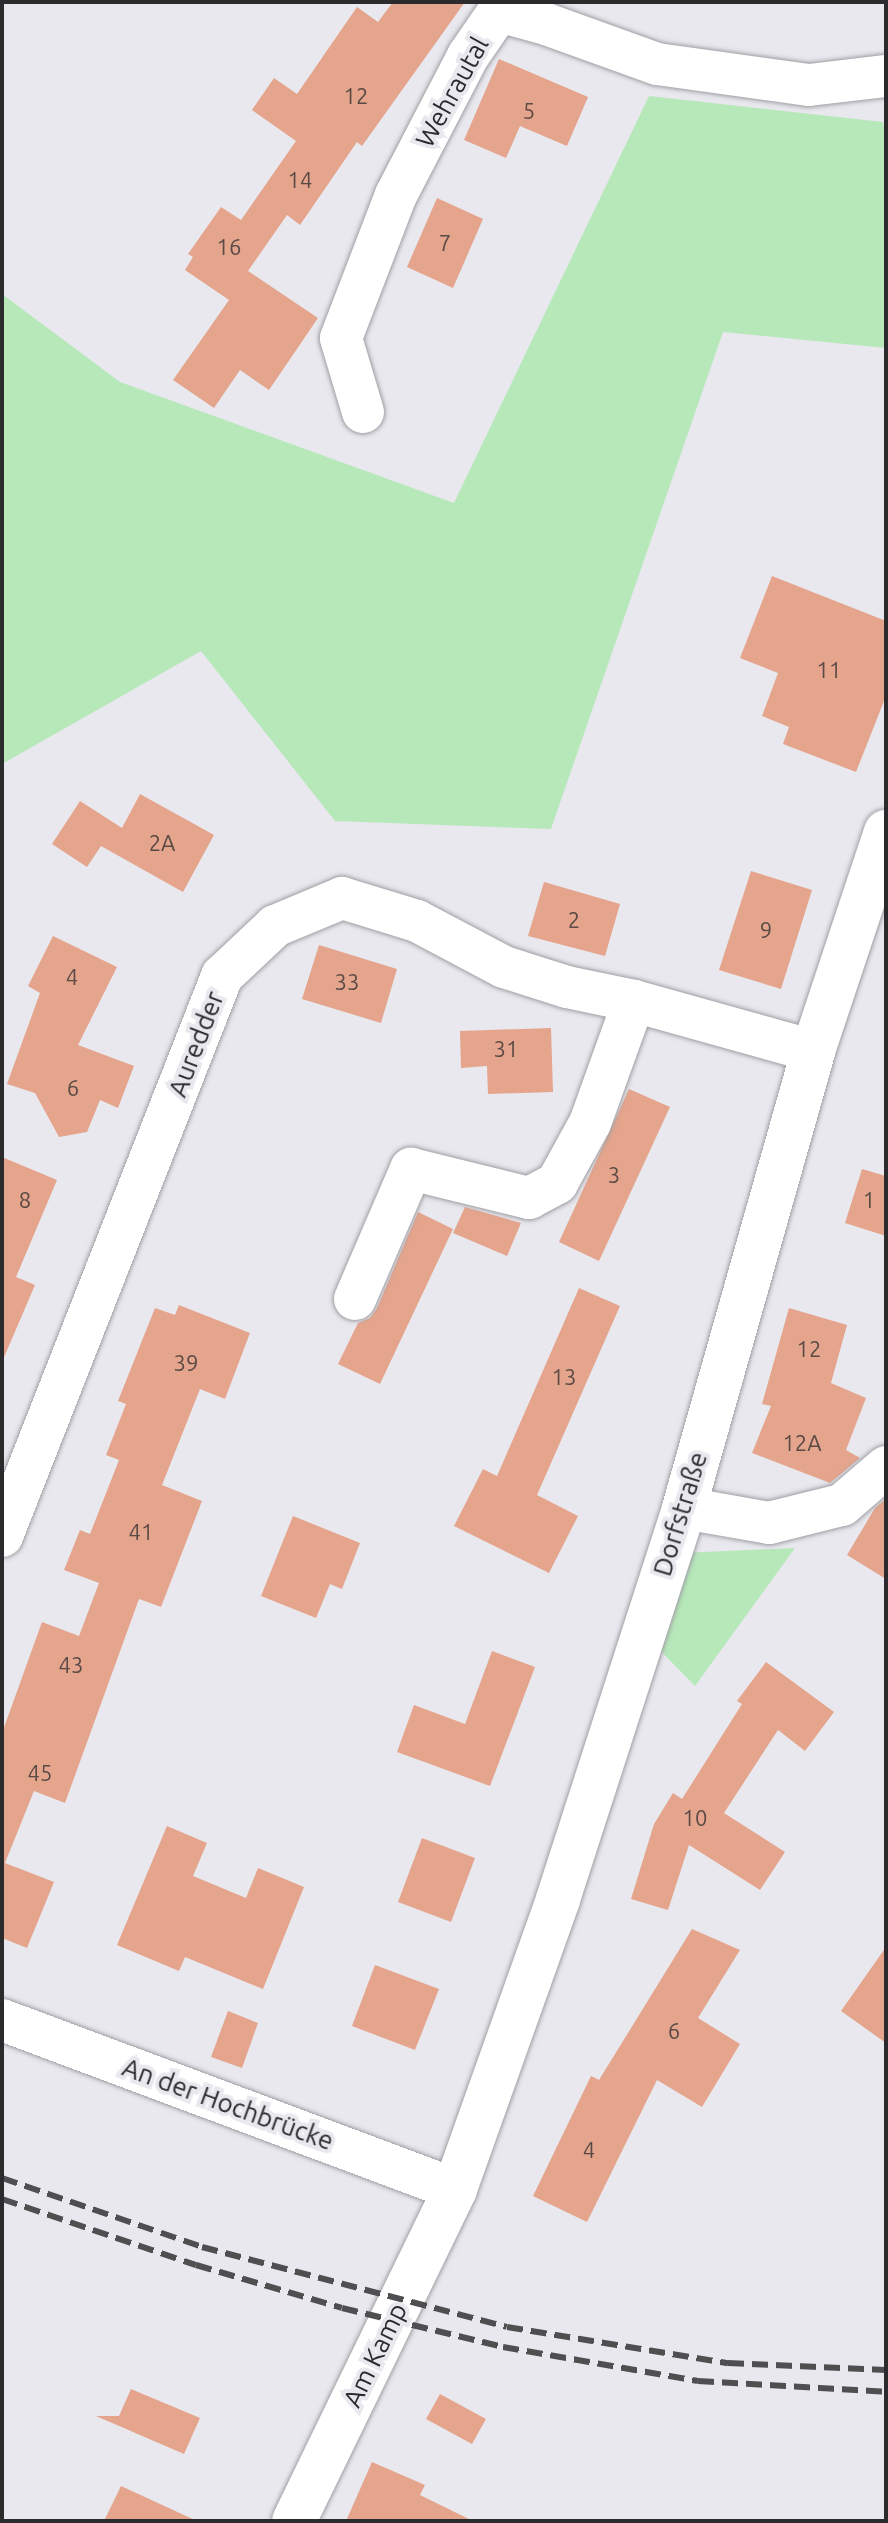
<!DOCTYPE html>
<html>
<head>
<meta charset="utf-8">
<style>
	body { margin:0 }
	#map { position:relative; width:888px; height:2523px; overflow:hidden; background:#e8e8ee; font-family:Ubuntu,sans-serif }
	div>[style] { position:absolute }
	.green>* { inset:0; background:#b6e8b9 }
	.building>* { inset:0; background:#e5a58d }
	.roads { filter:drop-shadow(0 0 2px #9f9fa5) drop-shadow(0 0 2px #9f9fa5) }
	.minor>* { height:42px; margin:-21px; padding:0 21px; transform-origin:21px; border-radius:21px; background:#fff }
	.major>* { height:44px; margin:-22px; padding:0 22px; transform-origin:22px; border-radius:22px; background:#fff }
	.rail>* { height:6px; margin-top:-3px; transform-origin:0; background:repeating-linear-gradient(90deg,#4f4f51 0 16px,transparent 0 24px) }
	span { translate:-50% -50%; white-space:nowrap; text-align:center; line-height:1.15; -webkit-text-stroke:8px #e8e8ee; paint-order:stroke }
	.number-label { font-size:22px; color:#5a4a45 }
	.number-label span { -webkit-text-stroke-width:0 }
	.street-label { font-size:26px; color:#2b2b2d }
	.frame { position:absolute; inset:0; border:4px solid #2b2b2d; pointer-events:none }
</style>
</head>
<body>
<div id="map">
	<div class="green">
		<div style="clip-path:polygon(649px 96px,883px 122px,886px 138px,886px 348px,723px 332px,551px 829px,335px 821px,201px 651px,2px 764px,2px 294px,120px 382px,454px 503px)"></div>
		<div style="clip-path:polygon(795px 1548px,695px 1686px,652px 1642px,682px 1553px)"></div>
	</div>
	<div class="building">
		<div style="clip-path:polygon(393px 2px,465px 2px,362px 146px,357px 142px,300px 225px,287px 215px,248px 271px,318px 318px,269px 390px,240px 370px,214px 408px,173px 380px,229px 300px,185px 270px,193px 257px,188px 254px,221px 207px,241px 220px,296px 141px,252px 110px,274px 78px,297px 94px,357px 7px,378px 22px)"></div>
		<div style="clip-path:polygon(499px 59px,588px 97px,567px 146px,520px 126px,506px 158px,464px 140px)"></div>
		<div style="clip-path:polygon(437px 198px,483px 219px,453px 288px,407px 267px)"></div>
		<div style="clip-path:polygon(772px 576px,886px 621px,886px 696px,856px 772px,783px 744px,789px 727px,762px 716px,778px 673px,740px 658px)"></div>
		<div style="clip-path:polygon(140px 794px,214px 835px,183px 892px,101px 846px,87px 867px,52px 844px,80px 801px,122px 828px)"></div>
		<div style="clip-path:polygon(751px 871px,812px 890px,781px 989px,719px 970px)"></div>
		<div style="clip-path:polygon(544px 882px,620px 904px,605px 956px,528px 936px)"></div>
		<div style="clip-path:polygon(53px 936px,117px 967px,78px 1045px,134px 1066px,118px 1108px,100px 1100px,87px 1132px,59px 1137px,35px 1093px,7px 1084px,40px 993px,28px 986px)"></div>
		<div style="clip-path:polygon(319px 945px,397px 969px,381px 1023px,302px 999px)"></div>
		<div style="clip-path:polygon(551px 1028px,553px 1092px,488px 1094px,487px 1066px,461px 1068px,460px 1031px)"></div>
		<div style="clip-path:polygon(629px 1089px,670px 1107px,599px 1261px,559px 1242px)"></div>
		<div style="clip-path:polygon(2px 1157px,57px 1180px,16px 1277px,35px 1285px,2px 1362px)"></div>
		<div style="clip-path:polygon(862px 1169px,886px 1176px,886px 1236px,845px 1223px)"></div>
		<div style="clip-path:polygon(465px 1207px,521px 1223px,507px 1256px,453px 1233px)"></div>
		<div style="clip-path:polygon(418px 1212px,453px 1229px,380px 1384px,338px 1364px,358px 1323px,370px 1318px,377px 1308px)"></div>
		<div style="clip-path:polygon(579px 1288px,620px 1306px,537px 1495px,578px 1516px,549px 1573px,454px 1526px,483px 1469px,497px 1476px)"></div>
		<div style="clip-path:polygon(179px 1305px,250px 1333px,225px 1399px,200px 1389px,162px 1485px,202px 1501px,161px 1607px,139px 1599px,65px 1803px,34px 1791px,5px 1863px,54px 1882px,27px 1948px,2px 1938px,2px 1733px,42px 1622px,79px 1636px,99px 1583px,64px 1570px,80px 1530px,90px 1534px,119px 1460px,106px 1455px,126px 1404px,118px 1401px,155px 1308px,175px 1315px)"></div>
		<div style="clip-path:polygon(789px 1308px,847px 1325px,831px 1383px,866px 1398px,846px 1450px,860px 1458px,830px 1483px,752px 1453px,771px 1406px,762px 1404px)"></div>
		<div style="clip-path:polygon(886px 1499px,886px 1579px,847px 1555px,875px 1508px)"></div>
		<div style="clip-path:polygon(293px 1516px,360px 1543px,342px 1589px,330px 1584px,316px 1618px,261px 1596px)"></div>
		<div style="clip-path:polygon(492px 1651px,535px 1667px,490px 1786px,397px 1752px,414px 1705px,465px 1724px)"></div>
		<div style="clip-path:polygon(766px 1662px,834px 1712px,805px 1751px,778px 1730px,724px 1813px,785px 1852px,760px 1890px,689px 1845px,668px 1910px,631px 1899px,654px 1824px,673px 1793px,682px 1799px,742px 1704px,737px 1701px)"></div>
		<div style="clip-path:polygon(167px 1826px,207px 1843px,193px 1876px,246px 1898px,258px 1868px,304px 1887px,263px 1989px,185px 1957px,179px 1971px,117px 1945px)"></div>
		<div style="clip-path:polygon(422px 1838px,475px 1858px,451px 1922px,398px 1902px)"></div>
		<div style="clip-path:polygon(692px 1929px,740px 1950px,698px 2018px,740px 2044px,702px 2107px,657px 2080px,587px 2222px,533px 2196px,591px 2076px,599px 2080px)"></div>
		<div style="clip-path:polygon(886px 1947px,886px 2043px,841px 2011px)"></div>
		<div style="clip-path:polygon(375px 1965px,439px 1989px,415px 2050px,352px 2026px)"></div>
		<div style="clip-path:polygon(228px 2011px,258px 2023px,242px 2068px,211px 2057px)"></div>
		<div style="clip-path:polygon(131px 2389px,200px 2418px,184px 2454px,96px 2416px,119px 2416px)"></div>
		<div style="clip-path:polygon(440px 2394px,486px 2419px,472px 2444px,426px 2419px)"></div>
		<div style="clip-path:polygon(372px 2462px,425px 2485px,420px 2495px,473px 2521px,346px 2521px)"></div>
		<div style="clip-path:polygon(121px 2486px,197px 2521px,104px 2521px)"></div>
	</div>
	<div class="roads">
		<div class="minor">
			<div style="left:363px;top:412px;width:77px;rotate:-106.6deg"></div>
			<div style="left:341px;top:338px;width:153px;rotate:-69deg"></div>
			<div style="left:396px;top:195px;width:157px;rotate:-62.6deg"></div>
			<div style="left:468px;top:56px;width:55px;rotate:-55.4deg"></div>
			<div style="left:499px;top:11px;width:49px;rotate:15.5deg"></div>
			<div style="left:546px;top:24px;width:118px;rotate:19.8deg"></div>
			<div style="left:657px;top:64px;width:153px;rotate:7.9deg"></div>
			<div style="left:809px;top:85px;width:78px;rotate:-6.7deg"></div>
			<div style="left:355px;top:1299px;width:142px;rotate:-66.7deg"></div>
			<div style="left:411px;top:1169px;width:122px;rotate:13.8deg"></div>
			<div style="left:529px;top:1198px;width:32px;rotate:-28deg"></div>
			<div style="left:557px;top:1183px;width:68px;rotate:-61.2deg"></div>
			<div style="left:590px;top:1123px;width:130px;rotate:-70.2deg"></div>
			<div style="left:634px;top:1001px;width:186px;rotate:15.6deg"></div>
			<div style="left:684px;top:1508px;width:86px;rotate:10deg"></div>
			<div style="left:769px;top:1523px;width:75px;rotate:-13.9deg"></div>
			<div style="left:842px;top:1505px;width:58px;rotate:-40.8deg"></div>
			<div style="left:2px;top:1536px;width:602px;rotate:-68.55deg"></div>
			<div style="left:222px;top:976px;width:73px;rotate:-43.3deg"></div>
			<div style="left:275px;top:926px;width:73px;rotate:-22.7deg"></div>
			<div style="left:342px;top:898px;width:78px;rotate:17deg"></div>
			<div style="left:417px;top:921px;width:98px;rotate:27.9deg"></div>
			<div style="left:504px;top:967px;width:66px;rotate:17.6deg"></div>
			<div style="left:567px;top:987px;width:68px;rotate:11.8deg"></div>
			<div style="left:2px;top:2020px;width:483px;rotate:20.5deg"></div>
		</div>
		<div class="major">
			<div style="left:294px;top:2521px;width:369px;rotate:-64.1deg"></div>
			<div style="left:455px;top:2189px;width:308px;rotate:-70.4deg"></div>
			<div style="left:558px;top:1899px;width:411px;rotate:-72.1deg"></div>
			<div style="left:684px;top:1508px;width:475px;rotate:-74.2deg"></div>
			<div style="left:813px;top:1051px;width:231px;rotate:-71.6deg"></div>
		</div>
	</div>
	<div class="rail">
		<div style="left:2px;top:2178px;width:212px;rotate:19deg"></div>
		<div style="left:202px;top:2247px;width:315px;rotate:14.7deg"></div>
		<div style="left:507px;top:2327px;width:224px;rotate:9.3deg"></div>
		<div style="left:728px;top:2363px;width:158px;rotate:2.5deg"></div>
		<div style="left:2px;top:2199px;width:205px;rotate:18.8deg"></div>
		<div style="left:196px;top:2265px;width:152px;rotate:16.4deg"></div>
		<div style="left:342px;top:2308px;width:166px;rotate:13.6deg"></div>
		<div style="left:503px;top:2347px;width:198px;rotate:9.9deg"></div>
		<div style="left:698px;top:2381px;width:188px;rotate:3.3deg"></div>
	</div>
	<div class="number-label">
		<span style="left:356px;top:96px">12</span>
		<span style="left:529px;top:111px">5</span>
		<span style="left:300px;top:180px">14</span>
		<span style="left:445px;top:243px">7</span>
		<span style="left:229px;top:247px">16</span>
		<span style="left:829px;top:670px">11</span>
		<span style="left:162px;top:843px">2A</span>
		<span style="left:574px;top:920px">2</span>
		<span style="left:766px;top:930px">9</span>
		<span style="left:72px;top:977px">4</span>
		<span style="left:347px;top:982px">33</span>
		<span style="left:506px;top:1049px">31</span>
		<span style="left:73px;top:1088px">6</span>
		<span style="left:614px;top:1175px">3</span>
		<span style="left:25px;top:1200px">8</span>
		<span style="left:869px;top:1200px">1</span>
		<span style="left:809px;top:1349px">12</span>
		<span style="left:186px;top:1363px">39</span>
		<span style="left:564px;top:1377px">13</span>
		<span style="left:802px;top:1443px">12A</span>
		<span style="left:141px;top:1532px">41</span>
		<span style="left:71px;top:1665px">43</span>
		<span style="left:40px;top:1773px">45</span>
		<span style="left:695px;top:1818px">10</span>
		<span style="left:674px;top:2031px">6</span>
		<span style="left:589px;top:2150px">4</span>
	</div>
	<div class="street-label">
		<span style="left:452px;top:92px;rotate:-61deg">Wehrautal</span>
		<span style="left:196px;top:1044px;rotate:-69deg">Auredder</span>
		<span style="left:680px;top:1514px;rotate:-73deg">Dorfstraße</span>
		<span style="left:228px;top:2104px;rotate:20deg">An der Hochbrücke</span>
		<span style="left:375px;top:2355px;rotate:-64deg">Am Kamp</span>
	</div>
	<div class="frame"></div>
</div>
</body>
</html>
